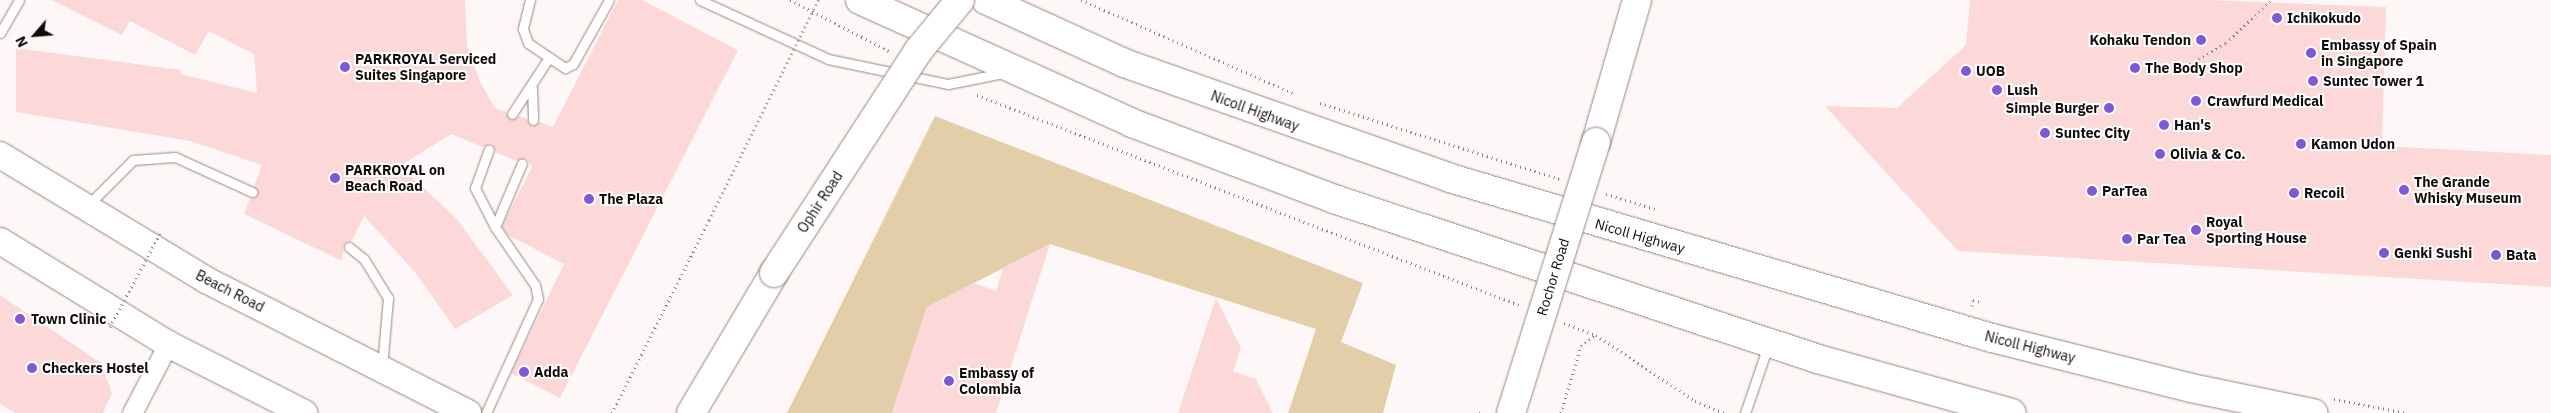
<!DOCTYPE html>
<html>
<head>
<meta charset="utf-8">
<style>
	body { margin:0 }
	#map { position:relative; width:2551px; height:413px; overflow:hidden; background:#fdf8f7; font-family:"IBM Plex Sans",sans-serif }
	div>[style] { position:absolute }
	.green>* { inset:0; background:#e4ceaa }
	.building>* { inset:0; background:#fcd8d9 }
	.path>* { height:3px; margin-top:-1.5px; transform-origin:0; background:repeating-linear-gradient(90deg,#86807f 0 1px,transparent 0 5px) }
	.roads { filter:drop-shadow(0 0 1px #9a857e) drop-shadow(0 0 1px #9a857e) }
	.service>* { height:9px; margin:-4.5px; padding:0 4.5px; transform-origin:4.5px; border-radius:4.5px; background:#fff }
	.minor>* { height:19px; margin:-9.5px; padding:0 9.5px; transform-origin:9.5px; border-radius:9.5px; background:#fff }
	.secondary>* { height:26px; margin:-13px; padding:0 13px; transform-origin:13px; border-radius:13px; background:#fff }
	.trunk>* { height:28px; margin:-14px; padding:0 14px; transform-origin:14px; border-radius:14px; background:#fff }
	.path-bridge>* { height:3px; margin-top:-1.5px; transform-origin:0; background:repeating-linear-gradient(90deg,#86807f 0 1px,transparent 0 5px) }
	.bridges { filter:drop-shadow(0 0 1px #9a857e) drop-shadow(0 0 1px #9a857e) }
	.trunk-bridge>* { height:28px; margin:-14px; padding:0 14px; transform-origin:14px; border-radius:14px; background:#fff }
	.dots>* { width:14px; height:14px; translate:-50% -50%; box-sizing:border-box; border:2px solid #fff; border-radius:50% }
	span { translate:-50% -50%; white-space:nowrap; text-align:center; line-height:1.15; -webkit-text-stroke:4px #fff; paint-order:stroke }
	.poi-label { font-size:14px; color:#120b09; font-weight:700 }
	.left { translate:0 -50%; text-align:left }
	.right { translate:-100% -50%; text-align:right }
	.street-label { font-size:14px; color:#120b09 }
	.north { position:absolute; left:10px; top:10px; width:50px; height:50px; -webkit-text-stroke:4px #fff; paint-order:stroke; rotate:243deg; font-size:14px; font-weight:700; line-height:20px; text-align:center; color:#120b09 }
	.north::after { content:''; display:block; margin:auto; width:18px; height:22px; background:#120b09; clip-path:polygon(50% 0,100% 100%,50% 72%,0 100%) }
</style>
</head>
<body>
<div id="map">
	<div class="green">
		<div style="clip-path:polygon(935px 116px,1363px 283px,1341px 342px,1396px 365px,1383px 413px,1288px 413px,1316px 329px,1050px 244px,927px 307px,892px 413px,787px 413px)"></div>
	</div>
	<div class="building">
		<div style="clip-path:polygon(52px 0,465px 0,467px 46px,481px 84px,495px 108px,506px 112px,511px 120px,518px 116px,527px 119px,533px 126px,539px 122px,553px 127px,618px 0,642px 0,738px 50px,560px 398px,511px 373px,564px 264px,508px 235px,502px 226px,532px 167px,527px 159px,516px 161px,495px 152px,492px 143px,483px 147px,451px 134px,400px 166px,456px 218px,513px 295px,455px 329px,415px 272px,364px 216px,352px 241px,344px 244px,342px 261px,244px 214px,250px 198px,258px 194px,254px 186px,262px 165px,190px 141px,16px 112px,16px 48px,181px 70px,181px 74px,257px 93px,254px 54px,209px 31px,195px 55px,130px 21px,122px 35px)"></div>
		<div style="clip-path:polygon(1970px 0,2207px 0,2386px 7px,2382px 146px,2551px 155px,2551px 287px,1958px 251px,1825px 106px,1897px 108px,1966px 45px)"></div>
		<div style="clip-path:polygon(1050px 244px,996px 413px,892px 413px,927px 307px,974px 283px,996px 291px,1003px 268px)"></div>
		<div style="clip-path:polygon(0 295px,101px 363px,112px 393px,103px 413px,15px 413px,0 404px)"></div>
		<div style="clip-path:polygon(1216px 298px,1241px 348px,1233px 371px,1256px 379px,1273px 413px,1178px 413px)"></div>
	</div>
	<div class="path">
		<div style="left:790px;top:0;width:111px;rotate:27.3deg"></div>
		<div style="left:1081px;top:0;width:234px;rotate:23.7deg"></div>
		<div style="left:2190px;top:64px;width:42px;rotate:-30.3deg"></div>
		<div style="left:2226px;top:43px;width:62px;rotate:-43.7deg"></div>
		<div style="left:977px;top:95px;width:581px;rotate:21.18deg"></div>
		<div style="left:1320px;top:103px;width:251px;rotate:17.6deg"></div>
		<div style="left:1606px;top:194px;width:51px;rotate:17deg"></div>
		<div style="left:1972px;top:306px;width:6px;rotate:-81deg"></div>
		<div style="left:1973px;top:300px;width:7px;rotate:16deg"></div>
		<div style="left:1564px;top:323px;width:34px;rotate:21deg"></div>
		<div style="left:1596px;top:335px;width:119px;rotate:33.7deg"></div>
		<div style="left:1695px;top:401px;width:31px;rotate:22deg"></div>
		<div style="left:2334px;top:399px;width:74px;rotate:10.9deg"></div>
		<div style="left:612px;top:413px;width:216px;rotate:-63.3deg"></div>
		<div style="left:1479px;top:413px;width:3px"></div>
		<div style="left:1561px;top:413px;width:70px;rotate:-73.4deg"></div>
		<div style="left:1581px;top:346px;width:19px;rotate:-36deg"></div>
	</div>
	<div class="roads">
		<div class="service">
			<div style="left:530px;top:0;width:30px;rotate:104deg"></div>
			<div style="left:523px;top:29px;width:15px;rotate:70deg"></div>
			<div style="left:528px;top:43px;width:45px;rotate:34deg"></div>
			<div style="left:565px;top:68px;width:9px;rotate:-27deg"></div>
			<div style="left:573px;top:64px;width:73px;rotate:-60.6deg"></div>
			<div style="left:700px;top:0;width:141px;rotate:24.7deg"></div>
			<div style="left:828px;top:59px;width:123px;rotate:11.8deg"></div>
			<div style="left:948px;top:84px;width:56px;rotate:-11.3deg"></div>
			<div style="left:0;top:33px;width:38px;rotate:-60deg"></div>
			<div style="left:532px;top:88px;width:32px;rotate:88deg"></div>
			<div style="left:512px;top:114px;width:66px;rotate:-56.8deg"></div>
			<div style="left:88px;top:205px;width:64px;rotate:-45deg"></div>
			<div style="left:133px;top:160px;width:42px;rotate:-4.1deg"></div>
			<div style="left:175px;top:157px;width:85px;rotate:24.4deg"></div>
			<div style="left:495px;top:227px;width:69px;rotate:-67.1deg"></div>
			<div style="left:349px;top:247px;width:19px;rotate:39deg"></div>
			<div style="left:364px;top:259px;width:46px;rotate:58.4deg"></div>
			<div style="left:388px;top:298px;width:69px;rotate:95deg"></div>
			<div style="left:486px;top:413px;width:125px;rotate:-65.5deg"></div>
			<div style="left:538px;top:299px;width:14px;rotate:-102deg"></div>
			<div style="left:535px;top:285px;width:70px;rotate:-124.6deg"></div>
			<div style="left:495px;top:227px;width:44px;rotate:-117.1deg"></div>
			<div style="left:475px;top:188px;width:41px;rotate:-70.3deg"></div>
			<div style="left:1745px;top:413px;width:71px;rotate:-71.1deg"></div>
		</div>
		<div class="minor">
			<div style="left:132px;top:413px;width:78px;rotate:-62.4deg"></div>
		</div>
		<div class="secondary">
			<div style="left:0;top:155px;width:241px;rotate:31.2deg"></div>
			<div style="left:206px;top:280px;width:294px;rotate:26.9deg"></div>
			<div style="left:0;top:241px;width:197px;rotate:31.5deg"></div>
			<div style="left:168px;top:344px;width:153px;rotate:26.9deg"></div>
		</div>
		<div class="trunk">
			<div style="left:860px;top:0;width:299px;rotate:24.3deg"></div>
			<div style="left:1132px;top:123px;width:216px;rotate:20.6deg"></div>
			<div style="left:1334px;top:199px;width:510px;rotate:18.29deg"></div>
			<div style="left:1818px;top:359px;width:201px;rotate:15.6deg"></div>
			<div style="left:986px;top:0;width:152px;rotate:24.5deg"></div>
			<div style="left:1124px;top:63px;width:346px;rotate:19.4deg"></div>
			<div style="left:1450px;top:178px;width:565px;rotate:16.45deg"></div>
			<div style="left:1992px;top:338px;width:205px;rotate:14.1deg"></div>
			<div style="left:2191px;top:388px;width:125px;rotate:11.6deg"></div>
			<div style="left:1596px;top:142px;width:148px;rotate:-73.9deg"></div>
			<div style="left:691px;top:413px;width:163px;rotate:-59.3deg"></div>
		</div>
	</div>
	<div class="path-bridge">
		<div style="left:709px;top:220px;width:246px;rotate:-63.6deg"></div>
		<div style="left:110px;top:327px;width:108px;rotate:-61.8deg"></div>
	</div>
	<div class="bridges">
		<div class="trunk-bridge">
			<div style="left:774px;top:273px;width:265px;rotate:-57deg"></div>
			<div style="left:918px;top:51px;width:66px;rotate:-50.5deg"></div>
			<div style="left:1511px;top:413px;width:284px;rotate:-72.6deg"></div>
		</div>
	</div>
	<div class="dots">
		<div style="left:2277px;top:18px;background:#7f59d3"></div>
		<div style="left:2201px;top:40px;background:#7f59d3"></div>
		<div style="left:2311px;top:53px;background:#7f59d3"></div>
		<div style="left:345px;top:67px;background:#7f59d3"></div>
		<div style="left:2135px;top:68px;background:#7f59d3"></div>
		<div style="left:1966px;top:71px;background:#7f59d3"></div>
		<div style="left:2313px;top:81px;background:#7f59d3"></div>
		<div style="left:1997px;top:90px;background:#7f59d3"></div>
		<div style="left:2196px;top:101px;background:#7f59d3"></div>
		<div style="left:2109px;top:108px;background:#7f59d3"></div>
		<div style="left:2164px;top:125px;background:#7f59d3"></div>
		<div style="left:2045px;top:133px;background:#7f59d3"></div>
		<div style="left:2301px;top:144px;background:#7f59d3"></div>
		<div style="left:2160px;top:154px;background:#7f59d3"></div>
		<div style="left:335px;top:178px;background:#7f59d3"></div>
		<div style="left:2404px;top:190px;background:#7f59d3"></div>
		<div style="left:2092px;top:191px;background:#7f59d3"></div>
		<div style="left:2294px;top:193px;background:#7f59d3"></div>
		<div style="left:589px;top:199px;background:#7f59d3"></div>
		<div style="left:2196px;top:230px;background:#7f59d3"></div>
		<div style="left:2127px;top:239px;background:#7f59d3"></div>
		<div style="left:2384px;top:253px;background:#7f59d3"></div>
		<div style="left:2496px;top:255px;background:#7f59d3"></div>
		<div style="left:20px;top:319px;background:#7f59d3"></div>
		<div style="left:32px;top:368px;background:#7f59d3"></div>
		<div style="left:524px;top:372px;background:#7f59d3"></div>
		<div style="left:949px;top:381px;background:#7f59d3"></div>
	</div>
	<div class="poi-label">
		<span class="left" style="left:2287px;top:18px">Ichikokudo</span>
		<span class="right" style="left:2191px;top:40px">Kohaku Tendon</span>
		<span class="left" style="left:2321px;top:53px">Embassy of Spain<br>in Singapore</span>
		<span class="left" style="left:355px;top:67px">PARKROYAL Serviced<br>Suites Singapore</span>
		<span class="left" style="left:2145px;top:68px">The Body Shop</span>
		<span class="left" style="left:1976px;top:71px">UOB</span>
		<span class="left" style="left:2323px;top:81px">Suntec Tower 1</span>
		<span class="left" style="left:2007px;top:90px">Lush</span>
		<span class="left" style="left:2207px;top:101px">Crawfurd Medical</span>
		<span class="right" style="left:2099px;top:108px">Simple Burger</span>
		<span class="left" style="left:2174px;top:125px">Han's</span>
		<span class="left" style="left:2055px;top:133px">Suntec City</span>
		<span class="left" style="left:2311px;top:144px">Kamon Udon</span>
		<span class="left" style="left:2170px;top:154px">Olivia &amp; Co.</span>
		<span class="left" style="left:345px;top:178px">PARKROYAL on<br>Beach Road</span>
		<span class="left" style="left:2414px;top:190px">The Grande<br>Whisky Museum</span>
		<span class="left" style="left:2102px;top:191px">ParTea</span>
		<span class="left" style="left:2304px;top:193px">Recoil</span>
		<span class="left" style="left:599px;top:199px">The Plaza</span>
		<span class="left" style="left:2206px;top:230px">Royal<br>Sporting House</span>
		<span class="left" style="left:2137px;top:239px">Par Tea</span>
		<span class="left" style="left:2394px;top:253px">Genki Sushi</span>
		<span class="left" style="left:2506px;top:255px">Bata</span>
		<span class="left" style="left:31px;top:319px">Town Clinic</span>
		<span class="left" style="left:42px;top:368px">Checkers Hostel</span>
		<span class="left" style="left:534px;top:372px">Adda</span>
		<span class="left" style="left:959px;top:381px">Embassy of<br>Colombia</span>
	</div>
	<div class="street-label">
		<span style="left:1255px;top:111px;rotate:20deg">Nicoll Highway</span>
		<span style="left:820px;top:202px;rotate:-57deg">Ophir Road</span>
		<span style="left:1640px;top:236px;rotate:16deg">Nicoll Highway</span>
		<span style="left:1553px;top:277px;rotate:-73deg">Rochor Road</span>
		<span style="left:230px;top:291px;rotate:27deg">Beach Road</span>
		<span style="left:2030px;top:347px;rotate:14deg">Nicoll Highway</span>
	</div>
	<div class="north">N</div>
</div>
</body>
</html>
